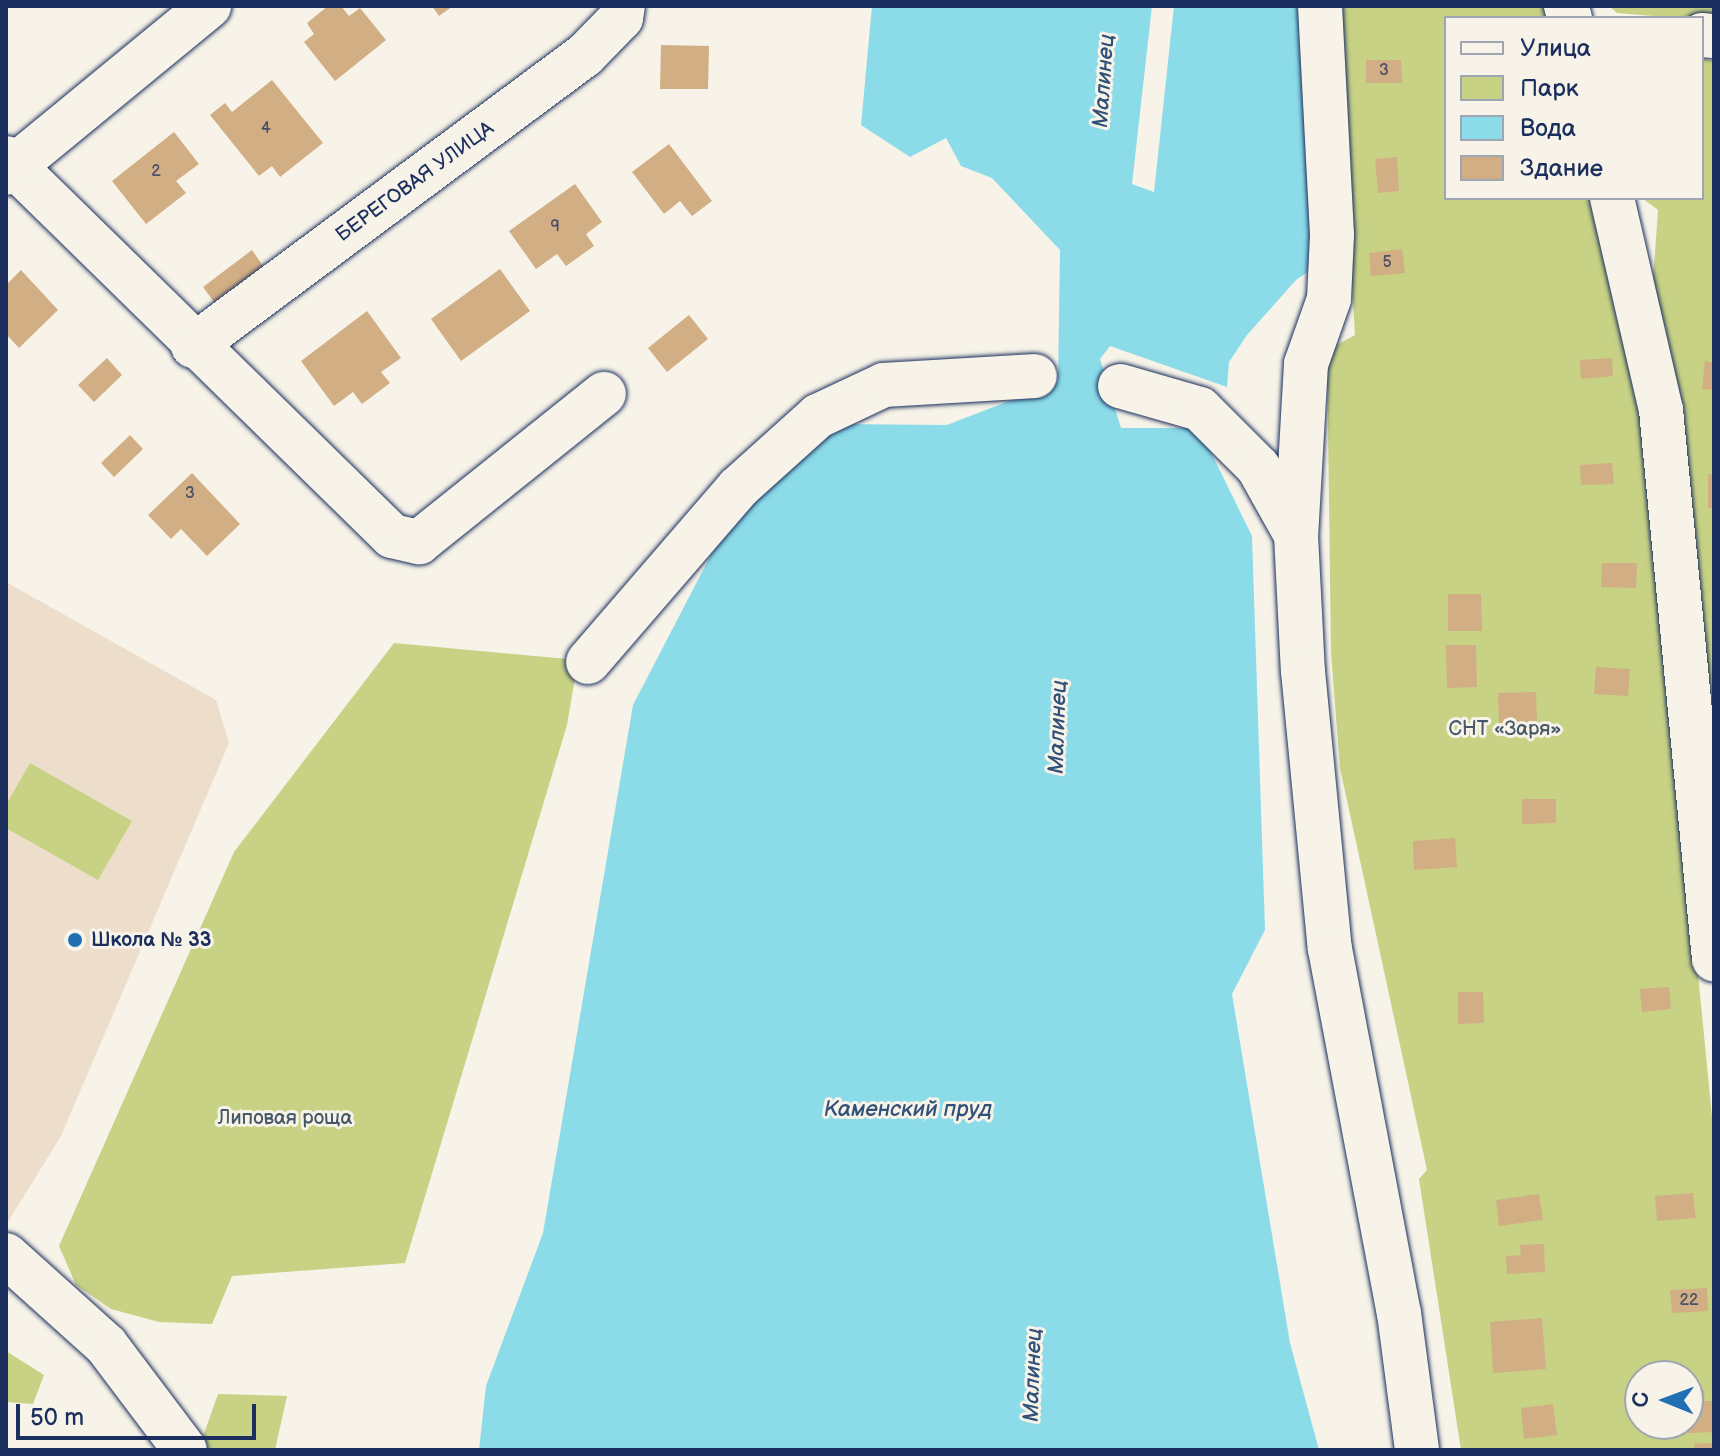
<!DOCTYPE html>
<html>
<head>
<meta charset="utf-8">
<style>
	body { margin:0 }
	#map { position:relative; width:1720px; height:1456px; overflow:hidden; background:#f7f3e8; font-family:"Balsamiq Sans",sans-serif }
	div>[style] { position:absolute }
	.built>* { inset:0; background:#ecdeca }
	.green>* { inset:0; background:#c7d285 }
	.water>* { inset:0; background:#8cdbe9 }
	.building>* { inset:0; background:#d2ae84 }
	.roads { filter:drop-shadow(0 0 2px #1b2f5e) drop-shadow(0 0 2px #1b2f5e) }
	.minor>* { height:44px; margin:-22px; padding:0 22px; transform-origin:22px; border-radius:22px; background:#f7f3e8 }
	.dots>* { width:22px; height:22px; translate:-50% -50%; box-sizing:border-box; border:4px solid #f7f3e8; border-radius:50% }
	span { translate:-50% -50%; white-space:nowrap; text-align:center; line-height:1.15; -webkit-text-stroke:6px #f7f3e8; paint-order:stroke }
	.number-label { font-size:16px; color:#494f68 }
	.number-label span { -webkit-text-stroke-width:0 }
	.street-label { font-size:20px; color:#1b2f5e }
	.park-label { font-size:20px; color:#465868 }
	.poi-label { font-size:20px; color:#1b2f5e; font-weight:700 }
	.left { translate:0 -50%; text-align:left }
	.water-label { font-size:22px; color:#32517a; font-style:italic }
	.frame { position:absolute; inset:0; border:8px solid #1b2f5e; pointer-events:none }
	.legend { position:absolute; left:1444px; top:16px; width:260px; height:184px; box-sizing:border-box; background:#f7f3e8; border:2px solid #9fa5b1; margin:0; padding:10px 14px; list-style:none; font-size:24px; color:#1b2f5e }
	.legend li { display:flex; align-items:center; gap:16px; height:40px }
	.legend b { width:40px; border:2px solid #9fa5b1 }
	.north { position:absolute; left:1624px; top:1360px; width:80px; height:80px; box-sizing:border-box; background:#f7f3e8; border:2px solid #9fa5b1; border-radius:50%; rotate:271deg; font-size:22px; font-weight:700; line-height:32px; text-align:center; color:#1b2f5e }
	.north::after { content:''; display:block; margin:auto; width:28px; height:36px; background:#1f6fb2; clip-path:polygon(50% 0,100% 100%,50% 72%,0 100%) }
	.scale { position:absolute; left:16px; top:1404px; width:240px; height:36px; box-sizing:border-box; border:4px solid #1b2f5e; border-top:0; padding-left:10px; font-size:24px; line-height:28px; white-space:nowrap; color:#1b2f5e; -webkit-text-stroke:6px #f7f3e8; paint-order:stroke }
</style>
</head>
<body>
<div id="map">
	<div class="built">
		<div style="clip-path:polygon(6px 582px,216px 700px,229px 743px,61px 1136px,6px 1225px)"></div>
	</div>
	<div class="green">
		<div style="clip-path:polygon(evenodd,1335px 6px,1549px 6px,1552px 18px,1446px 18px,1446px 198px,1598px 198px,1643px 414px,1714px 1137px,1714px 1450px,1461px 1450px,1419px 1179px,1427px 1170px,1340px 768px,1331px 653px,1327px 350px,1355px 335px,1335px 6px,1640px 1376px,1688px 1376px,1688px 1424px,1640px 1424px,1640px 1376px)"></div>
		<div style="clip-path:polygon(1609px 6px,1714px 6px,1714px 21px,1617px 13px)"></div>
		<div style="clip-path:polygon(1702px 58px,1714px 61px,1714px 815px,1653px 281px,1658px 210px,1642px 198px,1702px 198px)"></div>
		<div style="clip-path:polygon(394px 643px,578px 660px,567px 725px,405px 1263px,232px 1276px,212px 1324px,159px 1322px,111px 1309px,76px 1285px,59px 1246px,234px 852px)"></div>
		<div style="clip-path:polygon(30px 763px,132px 821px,98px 880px,6px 828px,6px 805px)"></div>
		<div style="clip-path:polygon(6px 1351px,44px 1375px,33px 1404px,6px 1402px)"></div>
		<div style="clip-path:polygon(218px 1394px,287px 1396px,275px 1450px,199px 1448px)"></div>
	</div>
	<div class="water">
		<div style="clip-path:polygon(872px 6px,1152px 6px,1132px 184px,1154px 192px,1174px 6px,1306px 6px,1323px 261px,1296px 280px,1247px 335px,1229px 362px,1227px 387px,1110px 346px,1100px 359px,1121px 428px,1199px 428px,1252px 536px,1265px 930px,1232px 994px,1290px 1343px,1319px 1450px,479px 1450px,486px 1386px,543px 1233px,633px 705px,728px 522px,836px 424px,947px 425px,1058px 382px,1060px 250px,992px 178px,961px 166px,946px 138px,910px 157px,861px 125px)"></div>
	</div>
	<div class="building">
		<div style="clip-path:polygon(328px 6px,341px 6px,349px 16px,360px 8px,386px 40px,335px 81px,304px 42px,314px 34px,307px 23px)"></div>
		<div style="clip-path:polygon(432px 6px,453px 6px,439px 16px)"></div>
		<div style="clip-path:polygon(661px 45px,709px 46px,708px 89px,660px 89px)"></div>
		<div style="clip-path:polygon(1366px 60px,1401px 60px,1402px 83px,1366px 83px)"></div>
		<div style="clip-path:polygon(272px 80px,323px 143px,280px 177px,272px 166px,259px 176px,210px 115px,225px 103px,232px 112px)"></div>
		<div style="clip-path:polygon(174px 132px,199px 164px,176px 181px,186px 193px,146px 224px,112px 181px)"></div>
		<div style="clip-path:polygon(669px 144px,712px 201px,692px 216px,680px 201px,664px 214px,632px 172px)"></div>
		<div style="clip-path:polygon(1397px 157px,1399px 191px,1378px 193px,1375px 159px)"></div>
		<div style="clip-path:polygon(575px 184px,602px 222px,586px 234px,594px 246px,566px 266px,557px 254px,536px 269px,509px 231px)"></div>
		<div style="clip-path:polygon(1402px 249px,1405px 273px,1371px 276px,1369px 253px)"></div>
		<div style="clip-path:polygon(252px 250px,263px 266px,214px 302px,203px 287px)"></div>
		<div style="clip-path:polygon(500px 269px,530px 311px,461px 361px,431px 319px)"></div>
		<div style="clip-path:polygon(21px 270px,58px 310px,19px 348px,6px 334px,6px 285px)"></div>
		<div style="clip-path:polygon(367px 311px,401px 358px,381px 372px,390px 383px,362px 404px,353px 392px,334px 406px,301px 361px)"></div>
		<div style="clip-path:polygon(689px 315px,708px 339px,667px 372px,648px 348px)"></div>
		<div style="clip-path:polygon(107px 358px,122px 375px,94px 402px,78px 385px)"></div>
		<div style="clip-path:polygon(1612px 358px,1613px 376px,1581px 379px,1580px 360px)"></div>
		<div style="clip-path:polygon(1705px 361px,1714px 363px,1714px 390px,1702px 389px)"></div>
		<div style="clip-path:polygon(130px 435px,143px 449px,114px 477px,101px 463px)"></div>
		<div style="clip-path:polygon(1612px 463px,1614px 484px,1581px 485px,1580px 465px)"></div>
		<div style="clip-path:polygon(192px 473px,240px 524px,207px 556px,181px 529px,171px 539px,148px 515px)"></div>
		<div style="clip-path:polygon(1708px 474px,1714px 474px,1714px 508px,1708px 508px)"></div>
		<div style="clip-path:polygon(1602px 563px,1637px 563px,1636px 588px,1601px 587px)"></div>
		<div style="clip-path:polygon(1448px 594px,1481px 594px,1482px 631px,1448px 631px)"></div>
		<div style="clip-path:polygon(1446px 645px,1476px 645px,1477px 687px,1447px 688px)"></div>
		<div style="clip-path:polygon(1596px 667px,1630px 669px,1628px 696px,1594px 694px)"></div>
		<div style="clip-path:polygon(1536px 692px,1537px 725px,1499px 726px,1498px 693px)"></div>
		<div style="clip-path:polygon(1522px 799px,1556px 799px,1556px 823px,1522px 824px)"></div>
		<div style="clip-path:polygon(1455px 838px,1457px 867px,1414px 870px,1413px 841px)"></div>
		<div style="clip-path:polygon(1669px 987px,1671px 1009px,1642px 1012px,1640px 989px)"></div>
		<div style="clip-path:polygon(1458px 992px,1483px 992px,1484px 1023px,1458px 1024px)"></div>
		<div style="clip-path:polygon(1693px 1193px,1696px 1218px,1657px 1221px,1655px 1196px)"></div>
		<div style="clip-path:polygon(1539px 1194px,1543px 1220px,1499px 1226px,1496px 1200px)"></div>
		<div style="clip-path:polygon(1544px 1244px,1545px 1272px,1507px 1274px,1506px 1256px,1521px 1255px,1520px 1245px)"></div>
		<div style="clip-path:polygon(1707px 1288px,1708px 1311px,1672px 1313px,1670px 1290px)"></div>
		<div style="clip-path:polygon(1542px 1318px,1546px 1369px,1493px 1373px,1490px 1322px)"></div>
		<div style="clip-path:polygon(1688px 1390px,1704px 1390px,1705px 1401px,1714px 1401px,1714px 1432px,1688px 1433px)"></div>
		<div style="clip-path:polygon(1553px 1404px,1557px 1435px,1524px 1439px,1521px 1408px)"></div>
		<div style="clip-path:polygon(1714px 1443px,1714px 1450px,1695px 1450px,1694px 1444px)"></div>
	</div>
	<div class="roads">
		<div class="minor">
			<div style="left:1320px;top:6px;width:229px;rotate:87deg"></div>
			<div style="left:1332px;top:235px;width:64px;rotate:92.7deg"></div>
			<div style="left:1329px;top:299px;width:69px;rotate:109.5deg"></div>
			<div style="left:1306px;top:364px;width:171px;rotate:93.3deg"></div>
			<div style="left:1296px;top:535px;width:136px;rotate:87.1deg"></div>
			<div style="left:1303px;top:671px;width:279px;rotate:84.5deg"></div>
			<div style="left:1330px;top:949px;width:370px;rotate:79.3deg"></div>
			<div style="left:1399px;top:1313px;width:138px;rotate:82.5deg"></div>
			<div style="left:1566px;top:6px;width:13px;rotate:72deg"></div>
			<div style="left:1702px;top:35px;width:12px;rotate:5deg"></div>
			<div style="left:6px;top:158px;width:540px;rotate:44.4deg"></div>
			<div style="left:392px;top:536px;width:28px;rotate:13deg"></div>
			<div style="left:419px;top:542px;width:237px;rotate:-38.7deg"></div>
			<div style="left:6px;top:173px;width:263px;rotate:-39.4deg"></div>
			<div style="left:1612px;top:198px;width:218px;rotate:77deg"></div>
			<div style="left:1661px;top:410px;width:552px;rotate:84.49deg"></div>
			<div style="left:193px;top:346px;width:487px;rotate:-36.6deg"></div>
			<div style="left:584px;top:56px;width:53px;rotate:-45.8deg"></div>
			<div style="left:621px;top:18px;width:12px;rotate:-81deg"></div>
			<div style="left:1120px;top:386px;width:83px;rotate:16deg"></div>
			<div style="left:1200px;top:409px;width:82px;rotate:45deg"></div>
			<div style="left:1258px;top:467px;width:78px;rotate:60.8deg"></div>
			<div style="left:588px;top:662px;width:230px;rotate:-49.2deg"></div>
			<div style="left:738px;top:488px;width:108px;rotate:-42deg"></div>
			<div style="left:818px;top:416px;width:73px;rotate:-25.2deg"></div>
			<div style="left:884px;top:385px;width:151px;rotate:-3.4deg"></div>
			<div style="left:6px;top:1255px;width:135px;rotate:42deg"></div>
			<div style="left:106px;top:1345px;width:131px;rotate:53deg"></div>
		</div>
	</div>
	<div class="dots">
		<div style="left:75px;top:940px;background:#1f6fb2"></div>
	</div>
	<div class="number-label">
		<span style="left:1384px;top:71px">3</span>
		<span style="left:266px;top:129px">4</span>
		<span style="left:156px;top:172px">2</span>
		<span style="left:555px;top:227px">9</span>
		<span style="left:1387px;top:263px">5</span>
		<span style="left:190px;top:494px">3</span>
		<span style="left:1689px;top:1301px">22</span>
	</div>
	<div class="street-label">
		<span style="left:415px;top:182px;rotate:-36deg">БЕРЕГОВАЯ УЛИЦА</span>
	</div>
	<div class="park-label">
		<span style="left:1505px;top:729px">СНТ «Заря»</span>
		<span style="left:285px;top:1118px">Липовая роща</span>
	</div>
	<div class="poi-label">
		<span class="left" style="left:91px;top:940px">Школа № 33</span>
	</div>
	<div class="water-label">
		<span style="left:1104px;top:81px;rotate:-86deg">Малинец</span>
		<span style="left:1058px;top:727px;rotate:-88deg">Малинец</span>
		<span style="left:908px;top:1110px">Каменский пруд</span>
		<span style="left:1033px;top:1375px;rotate:-88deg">Малинец</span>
	</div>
	<div class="frame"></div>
	<ul class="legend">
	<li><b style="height:10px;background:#f7f3e8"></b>Улица</li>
	<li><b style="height:22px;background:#c7d285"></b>Парк</li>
	<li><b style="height:22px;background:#8cdbe9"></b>Вода</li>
	<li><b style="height:22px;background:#d2ae84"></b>Здание</li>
	</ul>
	<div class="north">С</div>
	<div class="scale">50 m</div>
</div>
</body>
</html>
